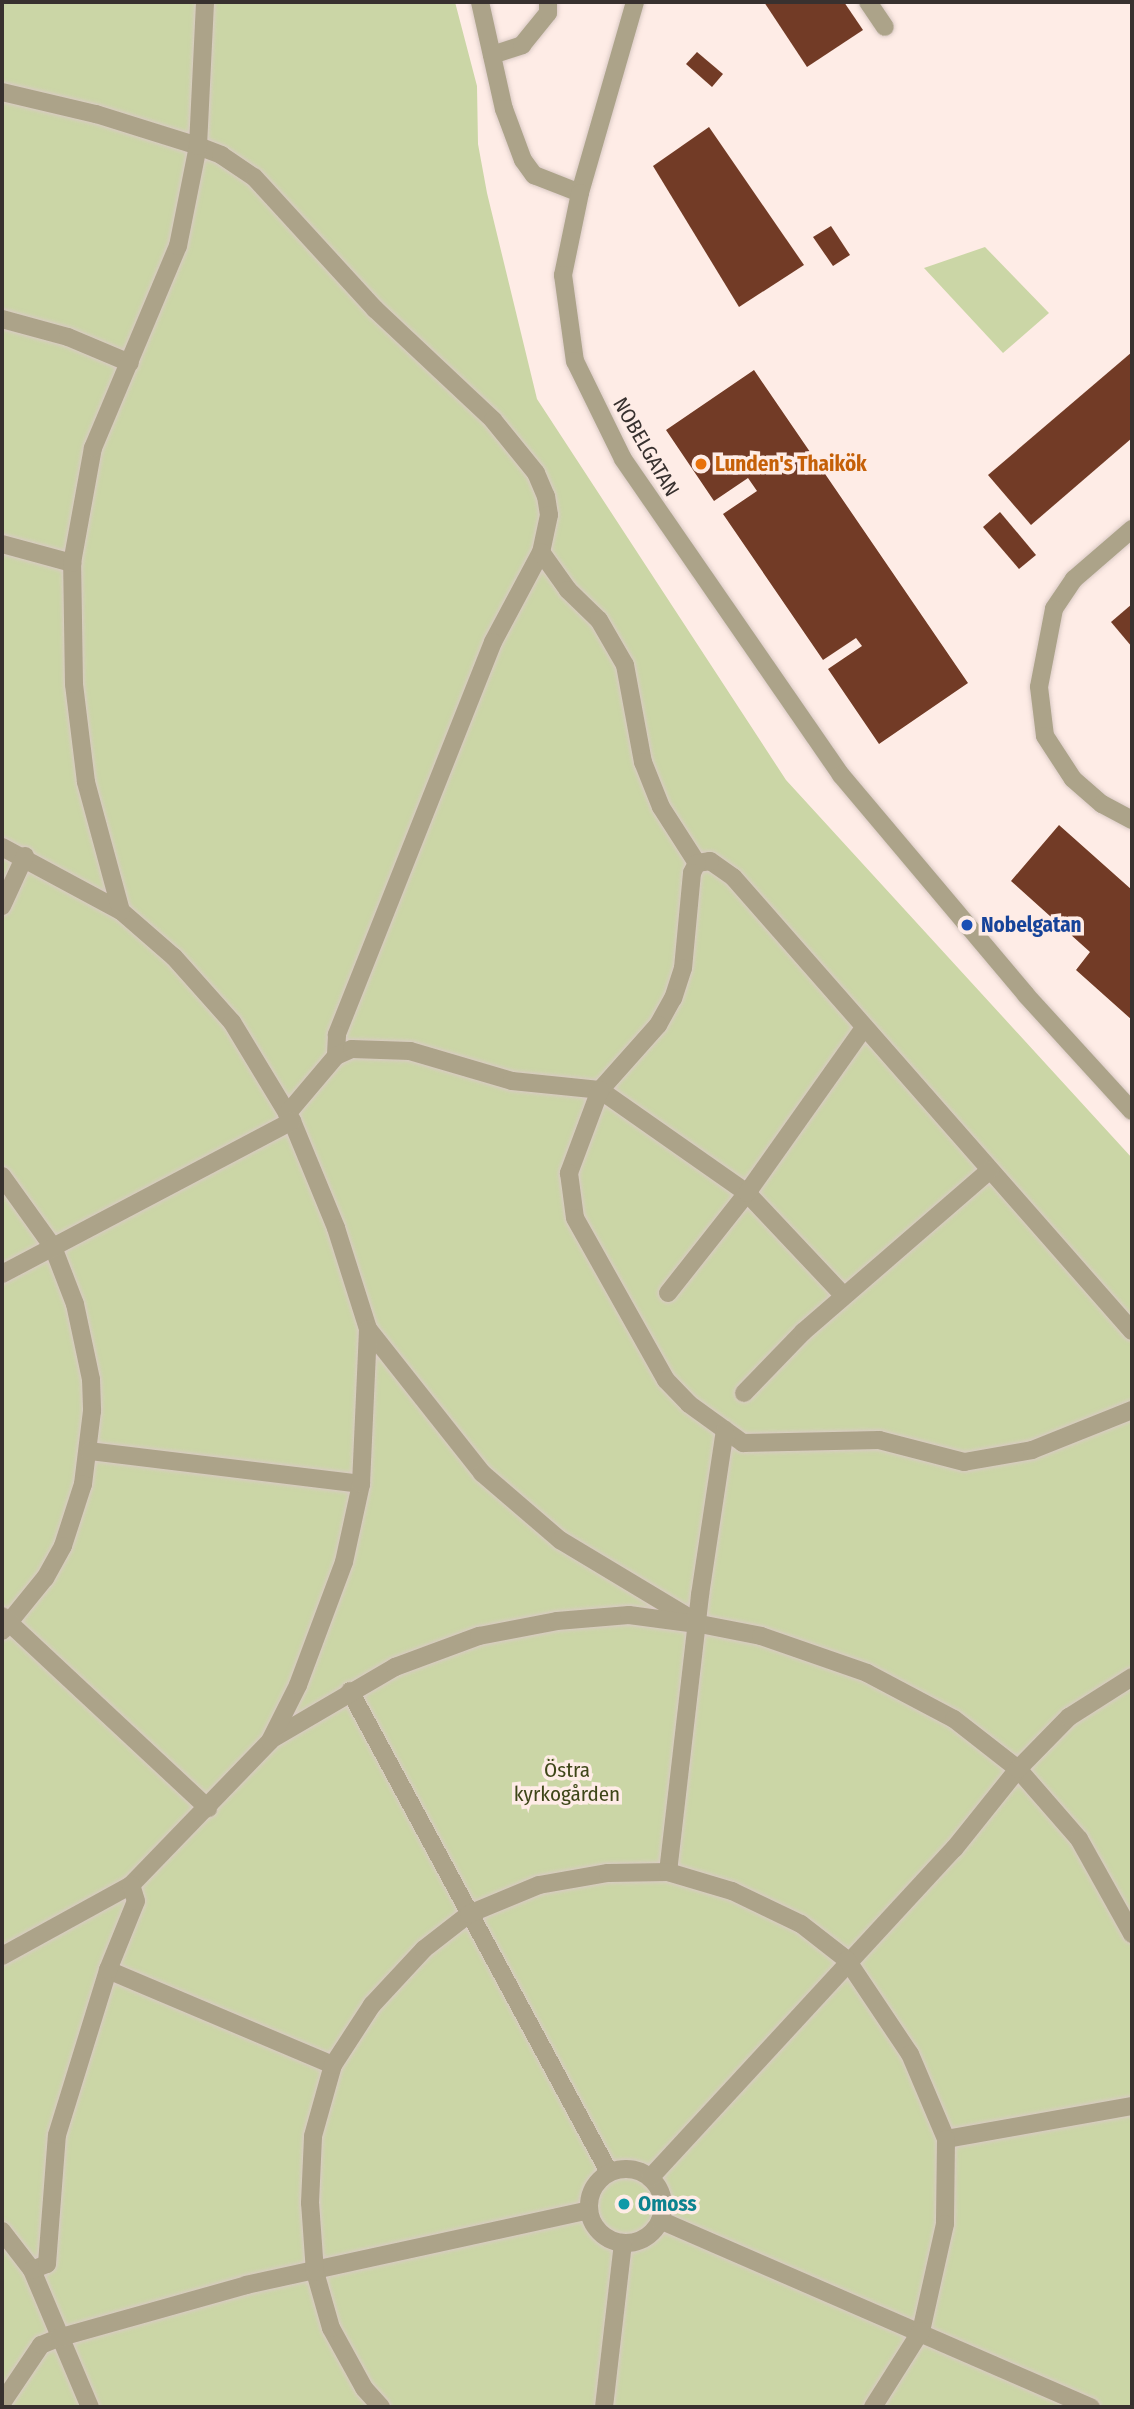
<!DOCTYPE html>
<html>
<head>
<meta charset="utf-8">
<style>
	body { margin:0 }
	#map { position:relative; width:1134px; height:2409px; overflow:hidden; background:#feece6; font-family:"Fira Sans Condensed",sans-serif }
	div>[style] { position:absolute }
	.green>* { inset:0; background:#cbd6a6 }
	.building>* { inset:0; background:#723b26 }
	.roads { filter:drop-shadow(0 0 2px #dacac5) drop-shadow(0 0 2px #dacac5) }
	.service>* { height:18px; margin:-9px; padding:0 9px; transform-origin:9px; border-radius:9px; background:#aca389 }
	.service>.ring { margin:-9px; padding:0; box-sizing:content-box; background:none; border:18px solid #aca389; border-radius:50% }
	.minor>* { height:18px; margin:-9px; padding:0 9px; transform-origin:9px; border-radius:9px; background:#aca389 }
	.dots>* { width:19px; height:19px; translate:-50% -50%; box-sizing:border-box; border:4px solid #feece6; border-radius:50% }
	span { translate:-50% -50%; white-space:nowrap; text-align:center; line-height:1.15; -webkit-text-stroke:7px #feece6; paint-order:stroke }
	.street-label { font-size:21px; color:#38312f }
	.food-label { font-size:21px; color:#c56008; font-weight:700 }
	.left { translate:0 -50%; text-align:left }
	.transit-label { font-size:21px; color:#164399; font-weight:700 }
	.park-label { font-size:21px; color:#3e4618 }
	.culture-label { font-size:21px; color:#0d838f; font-weight:700 }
	.frame { position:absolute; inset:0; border:4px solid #38312f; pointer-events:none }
</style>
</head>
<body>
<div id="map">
	<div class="green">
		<div style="clip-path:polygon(2px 2px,455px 2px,477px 86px,478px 144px,487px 193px,537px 399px,786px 780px,1132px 1158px,1132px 2407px,2px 2407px)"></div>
		<div style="clip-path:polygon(985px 247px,1049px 313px,1003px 353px,924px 268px)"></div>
	</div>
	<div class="building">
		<div style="clip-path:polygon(764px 2px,844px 2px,863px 30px,807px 67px)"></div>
		<div style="clip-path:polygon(697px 52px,723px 74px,712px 87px,686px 64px)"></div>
		<div style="clip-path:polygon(709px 127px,804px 265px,739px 307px,653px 166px)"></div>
		<div style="clip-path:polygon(831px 226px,850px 255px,833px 266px,813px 237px)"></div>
		<div style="clip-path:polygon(1132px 352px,1132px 438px,1031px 525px,988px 475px)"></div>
		<div style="clip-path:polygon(754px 370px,968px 683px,879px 744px,828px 669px,862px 646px,856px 638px,823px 660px,723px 514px,757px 491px,748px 478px,714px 501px,666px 430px)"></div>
		<div style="clip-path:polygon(1000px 512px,1036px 555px,1019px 569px,983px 527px)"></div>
		<div style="clip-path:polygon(1132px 604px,1132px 647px,1111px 622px)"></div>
		<div style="clip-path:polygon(1059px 825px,1132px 890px,1132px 1020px,1076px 970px,1090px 952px,1011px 881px)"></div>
	</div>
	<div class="roads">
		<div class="service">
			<div style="left:492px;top:55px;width:32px;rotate:-18deg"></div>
			<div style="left:522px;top:45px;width:41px;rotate:-50.9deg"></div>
			<div style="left:548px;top:13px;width:11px;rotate:-90deg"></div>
			<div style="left:2px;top:92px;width:97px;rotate:13.2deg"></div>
			<div style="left:96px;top:114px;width:107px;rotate:17.4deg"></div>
			<div style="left:198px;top:146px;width:25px;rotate:21deg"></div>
			<div style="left:221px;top:155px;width:40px;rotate:34deg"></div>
			<div style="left:254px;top:177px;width:179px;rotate:47.5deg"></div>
			<div style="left:375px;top:309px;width:162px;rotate:43.2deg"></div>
			<div style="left:493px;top:420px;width:68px;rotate:50.9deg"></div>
			<div style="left:536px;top:473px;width:25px;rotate:67deg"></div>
			<div style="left:546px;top:496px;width:19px;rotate:81deg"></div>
			<div style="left:549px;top:515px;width:38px;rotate:102deg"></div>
			<div style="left:541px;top:552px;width:102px;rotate:118.1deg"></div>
			<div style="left:493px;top:642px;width:423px;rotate:111.7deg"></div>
			<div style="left:337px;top:1035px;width:21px;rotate:93deg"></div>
			<div style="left:2px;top:319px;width:68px;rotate:15.3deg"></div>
			<div style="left:68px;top:337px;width:67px;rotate:22.8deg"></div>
			<div style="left:2px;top:544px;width:73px;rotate:15.2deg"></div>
			<div style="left:541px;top:552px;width:47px;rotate:54.6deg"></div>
			<div style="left:568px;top:590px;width:43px;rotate:44.1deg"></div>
			<div style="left:599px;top:620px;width:52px;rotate:60deg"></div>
			<div style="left:625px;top:665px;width:99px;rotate:79.5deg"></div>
			<div style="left:643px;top:762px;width:48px;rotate:68.2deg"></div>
			<div style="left:661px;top:807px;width:67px;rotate:57.3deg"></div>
			<div style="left:2px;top:847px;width:135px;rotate:28.3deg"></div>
			<div style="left:121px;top:911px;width:70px;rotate:41deg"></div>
			<div style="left:174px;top:957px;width:87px;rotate:48.3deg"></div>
			<div style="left:232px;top:1022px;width:116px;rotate:58.8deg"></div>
			<div style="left:292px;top:1121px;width:116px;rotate:67.6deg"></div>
			<div style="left:336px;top:1228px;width:106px;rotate:72.4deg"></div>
			<div style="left:368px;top:1329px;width:184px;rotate:51.6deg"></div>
			<div style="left:482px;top:1473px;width:103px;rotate:40.7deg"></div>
			<div style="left:560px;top:1540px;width:163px;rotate:31deg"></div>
			<div style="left:700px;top:1624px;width:62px;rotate:11.1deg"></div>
			<div style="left:761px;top:1636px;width:112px;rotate:19.2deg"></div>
			<div style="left:867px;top:1673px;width:98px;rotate:27.9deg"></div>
			<div style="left:954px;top:1719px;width:81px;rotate:38deg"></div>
			<div style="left:1018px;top:1769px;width:93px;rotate:48.9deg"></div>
			<div style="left:1079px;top:1839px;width:109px;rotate:60.8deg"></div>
			<div style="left:2px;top:906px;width:55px;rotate:-65.3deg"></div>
			<div style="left:121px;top:911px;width:134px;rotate:-105.2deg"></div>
			<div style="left:86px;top:782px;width:99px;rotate:-97deg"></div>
			<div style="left:74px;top:684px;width:121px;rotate:-90.9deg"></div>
			<div style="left:72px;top:563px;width:117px;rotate:-79.7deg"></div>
			<div style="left:93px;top:448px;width:219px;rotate:-67.2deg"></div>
			<div style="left:178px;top:246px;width:102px;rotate:-78.7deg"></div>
			<div style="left:198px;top:146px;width:144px;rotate:-87.2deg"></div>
			<div style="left:287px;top:1114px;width:76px;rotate:-49.8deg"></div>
			<div style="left:336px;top:1056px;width:17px;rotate:-24deg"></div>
			<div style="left:352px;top:1049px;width:58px;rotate:2deg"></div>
			<div style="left:410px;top:1051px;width:106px;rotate:16.4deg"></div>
			<div style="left:512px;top:1081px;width:88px;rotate:5.8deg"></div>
			<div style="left:600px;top:1090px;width:179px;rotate:35deg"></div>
			<div style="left:747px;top:1193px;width:141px;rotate:46.7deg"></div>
			<div style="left:2px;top:1176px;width:87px;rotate:54.3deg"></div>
			<div style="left:53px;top:1247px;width:61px;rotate:68.9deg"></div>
			<div style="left:75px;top:1304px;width:77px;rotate:78deg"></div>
			<div style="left:91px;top:1379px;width:32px;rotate:88deg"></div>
			<div style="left:92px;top:1411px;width:74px;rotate:97deg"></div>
			<div style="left:83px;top:1484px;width:65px;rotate:107.9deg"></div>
			<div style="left:63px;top:1546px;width:37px;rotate:119deg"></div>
			<div style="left:45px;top:1578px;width:68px;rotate:129.1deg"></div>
			<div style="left:2px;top:1274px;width:328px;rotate:-27.8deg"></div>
			<div style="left:668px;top:1293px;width:127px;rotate:-51.7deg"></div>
			<div style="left:747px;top:1193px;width:202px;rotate:-54.7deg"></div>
			<div style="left:1132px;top:1331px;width:604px;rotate:-131.31deg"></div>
			<div style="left:733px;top:877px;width:28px;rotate:-145deg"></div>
			<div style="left:710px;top:861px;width:13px;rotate:171deg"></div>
			<div style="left:697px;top:863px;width:11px;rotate:117deg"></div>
			<div style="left:692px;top:873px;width:95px;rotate:95.4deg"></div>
			<div style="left:683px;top:968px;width:32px;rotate:108deg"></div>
			<div style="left:673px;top:998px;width:31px;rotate:119deg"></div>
			<div style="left:658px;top:1025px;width:87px;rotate:131.7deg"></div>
			<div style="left:600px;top:1090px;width:89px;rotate:110.5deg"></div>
			<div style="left:569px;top:1173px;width:45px;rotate:82.4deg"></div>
			<div style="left:575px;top:1218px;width:186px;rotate:60.7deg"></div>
			<div style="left:666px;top:1380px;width:33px;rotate:46deg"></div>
			<div style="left:689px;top:1404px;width:67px;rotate:35.8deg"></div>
			<div style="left:743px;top:1443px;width:136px;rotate:-1.3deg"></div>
			<div style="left:879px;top:1440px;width:88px;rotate:14.5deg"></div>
			<div style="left:964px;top:1462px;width:69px;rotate:-10deg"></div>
			<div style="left:1032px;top:1450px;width:108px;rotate:-21.8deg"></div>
			<div style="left:744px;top:1393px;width:85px;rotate:-46deg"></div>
			<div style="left:803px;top:1332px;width:247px;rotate:-40.9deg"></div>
			<div style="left:89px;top:1451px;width:274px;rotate:6.9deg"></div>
			<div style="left:2px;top:1616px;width:282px;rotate:43deg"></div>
			<div style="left:350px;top:1691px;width:546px;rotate:61.7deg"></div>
			<div style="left:272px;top:1739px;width:143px;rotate:-30.3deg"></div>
			<div style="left:395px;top:1667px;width:90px;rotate:-20.3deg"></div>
			<div style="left:479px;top:1636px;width:79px;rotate:-10.9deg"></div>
			<div style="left:557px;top:1621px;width:72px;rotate:-4.8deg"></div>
			<div style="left:629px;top:1615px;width:61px;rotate:7.6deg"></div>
			<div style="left:668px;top:1872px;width:279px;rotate:-83.4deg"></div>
			<div style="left:700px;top:1595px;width:167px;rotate:-81.4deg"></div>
			<div style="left:2px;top:1956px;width:147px;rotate:-28.8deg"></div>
			<div style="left:131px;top:1885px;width:200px;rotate:-46deg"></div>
			<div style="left:270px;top:1741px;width:63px;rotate:-63.4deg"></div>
			<div style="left:298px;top:1685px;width:131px;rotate:-69.5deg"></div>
			<div style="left:344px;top:1562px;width:80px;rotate:-77.7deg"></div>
			<div style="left:361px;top:1484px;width:155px;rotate:-87.4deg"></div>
			<div style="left:108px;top:1970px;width:244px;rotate:22.9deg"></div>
			<div style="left:946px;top:2139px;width:189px;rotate:-10.1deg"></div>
			<div class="ring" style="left:589px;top:2169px;width:56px;height:56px"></div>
			<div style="left:650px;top:2178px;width:448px;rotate:-47.3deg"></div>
			<div style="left:954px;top:1849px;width:102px;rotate:-51.3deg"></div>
			<div style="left:1018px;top:1769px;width:73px;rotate:-45.6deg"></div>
			<div style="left:1069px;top:1717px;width:75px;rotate:-32.4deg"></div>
			<div style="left:660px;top:2220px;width:470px;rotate:23.5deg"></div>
			<div style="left:2px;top:2231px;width:49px;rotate:52.4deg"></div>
			<div style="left:32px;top:2270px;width:149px;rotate:67.1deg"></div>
			<div style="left:32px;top:2270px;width:16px;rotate:-22deg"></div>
			<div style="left:47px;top:2264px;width:129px;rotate:-85.6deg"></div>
			<div style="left:57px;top:2135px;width:173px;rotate:-72.8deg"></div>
			<div style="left:108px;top:1970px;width:74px;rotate:-67.9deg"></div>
			<div style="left:136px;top:1901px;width:17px;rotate:-107deg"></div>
			<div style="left:2px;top:2403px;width:70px;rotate:-56.1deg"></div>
			<div style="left:41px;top:2345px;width:18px;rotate:-22deg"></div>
			<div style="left:58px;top:2338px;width:195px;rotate:-15.7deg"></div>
			<div style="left:246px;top:2285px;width:351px;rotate:-12.3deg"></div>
			<div style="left:381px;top:2407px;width:25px;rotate:-132deg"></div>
			<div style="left:364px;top:2388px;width:68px;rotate:-118.8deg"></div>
			<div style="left:331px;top:2328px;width:58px;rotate:-105.9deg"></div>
			<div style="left:315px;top:2272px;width:69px;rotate:-94.1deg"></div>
			<div style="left:310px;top:2203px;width:67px;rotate:-87.4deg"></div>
			<div style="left:313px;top:2136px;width:74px;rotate:-74.3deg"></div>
			<div style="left:333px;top:2065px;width:72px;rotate:-57deg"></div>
			<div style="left:372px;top:2005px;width:76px;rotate:-47.1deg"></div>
			<div style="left:424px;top:1949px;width:57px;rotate:-37.9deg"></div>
			<div style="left:469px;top:1914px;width:76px;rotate:-22.5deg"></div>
			<div style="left:539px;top:1885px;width:70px;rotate:-9.9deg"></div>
			<div style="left:608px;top:1873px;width:60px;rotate:-1deg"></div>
			<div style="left:668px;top:1872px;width:67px;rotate:16.5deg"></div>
			<div style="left:732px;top:1891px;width:76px;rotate:25.6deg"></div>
			<div style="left:801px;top:1924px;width:58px;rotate:38deg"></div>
			<div style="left:847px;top:1960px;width:113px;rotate:56.2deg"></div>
			<div style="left:910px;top:2054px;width:92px;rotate:67deg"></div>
			<div style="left:946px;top:2139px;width:85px;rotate:90.7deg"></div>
			<div style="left:945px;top:2224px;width:110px;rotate:102.6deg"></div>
			<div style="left:921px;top:2331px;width:90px;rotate:122.3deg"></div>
			<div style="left:604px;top:2407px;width:165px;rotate:-83.4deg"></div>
		</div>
		<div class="minor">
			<div style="left:480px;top:2px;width:110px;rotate:77.4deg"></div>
			<div style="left:504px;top:109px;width:54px;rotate:69.6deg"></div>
			<div style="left:523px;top:160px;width:19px;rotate:54deg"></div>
			<div style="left:534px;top:175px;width:49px;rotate:21.4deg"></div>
			<div style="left:635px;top:2px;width:199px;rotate:106.1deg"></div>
			<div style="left:580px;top:193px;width:84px;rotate:101.7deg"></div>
			<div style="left:563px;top:275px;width:87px;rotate:82.1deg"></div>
			<div style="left:575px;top:361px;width:109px;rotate:63.9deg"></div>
			<div style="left:623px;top:459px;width:384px;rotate:55.4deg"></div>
			<div style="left:841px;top:775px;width:287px;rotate:49.9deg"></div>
			<div style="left:1026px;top:995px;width:157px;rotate:47.6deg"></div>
			<div style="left:868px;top:2px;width:30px;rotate:56deg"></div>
			<div style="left:1132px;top:529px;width:77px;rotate:139.2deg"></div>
			<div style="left:1074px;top:579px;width:36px;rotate:124deg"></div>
			<div style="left:1054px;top:609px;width:79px;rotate:100.9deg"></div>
			<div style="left:1039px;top:687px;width:49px;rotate:83deg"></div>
			<div style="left:1045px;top:736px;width:51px;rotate:56.9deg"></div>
			<div style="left:1073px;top:779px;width:38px;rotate:41deg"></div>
			<div style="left:1102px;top:804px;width:34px;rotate:28deg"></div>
		</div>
	</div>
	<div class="dots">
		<div style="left:701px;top:464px;background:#e8710a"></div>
		<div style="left:967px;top:925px;background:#1a4fb4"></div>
		<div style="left:624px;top:2204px;background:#0f9aa8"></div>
	</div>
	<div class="street-label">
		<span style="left:646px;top:447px;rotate:60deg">NOBELGATAN</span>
	</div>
	<div class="food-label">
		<span class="left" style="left:715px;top:464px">Lunden's Thaikök</span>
	</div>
	<div class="transit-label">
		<span class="left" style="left:981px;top:925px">Nobelgatan</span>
	</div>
	<div class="park-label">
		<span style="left:567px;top:1782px">Östra<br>kyrkogården</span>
	</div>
	<div class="culture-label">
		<span class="left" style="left:638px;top:2204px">Omoss</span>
	</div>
	<div class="frame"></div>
</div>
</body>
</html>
